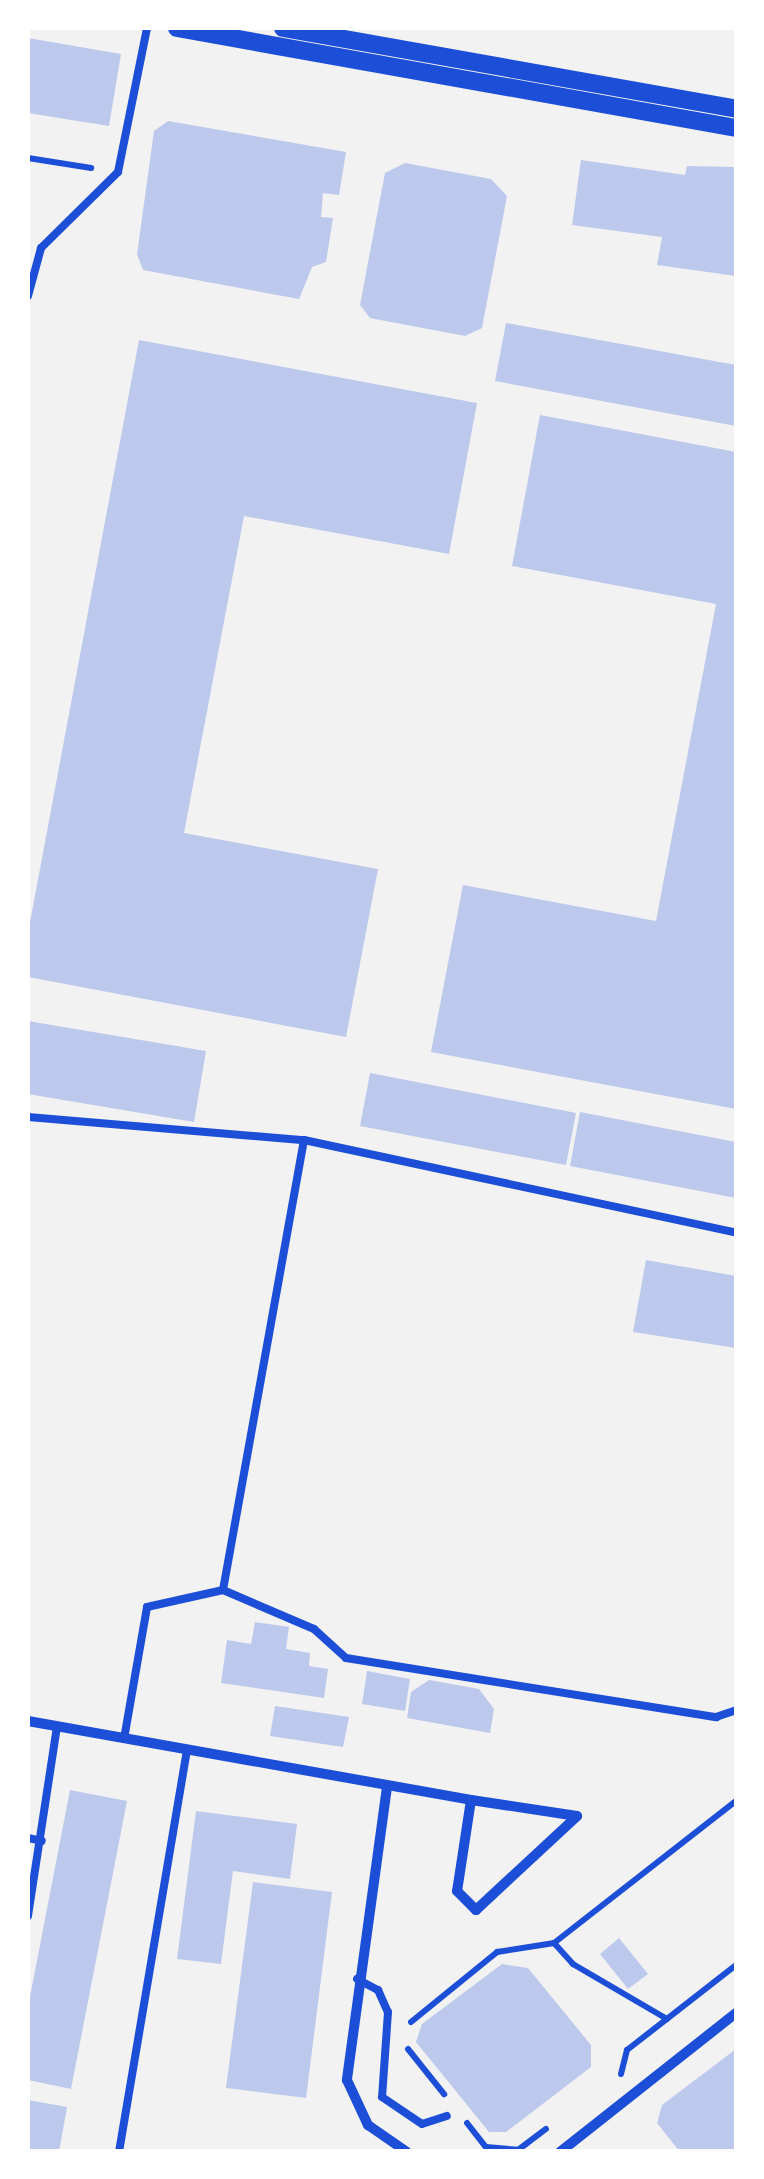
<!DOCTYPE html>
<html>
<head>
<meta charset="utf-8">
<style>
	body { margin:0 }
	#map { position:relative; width:764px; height:2179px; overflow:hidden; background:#f2f2f2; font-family:Manrope,sans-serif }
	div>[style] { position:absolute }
	.building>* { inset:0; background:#bdc9ec }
	.path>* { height:6px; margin:-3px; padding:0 3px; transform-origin:3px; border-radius:3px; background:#1d4ed8 }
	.service>* { height:8px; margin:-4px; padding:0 4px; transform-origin:4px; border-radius:4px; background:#1d4ed8 }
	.minor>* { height:10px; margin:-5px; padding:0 5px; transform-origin:5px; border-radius:5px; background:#1d4ed8 }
	.tertiary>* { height:18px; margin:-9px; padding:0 9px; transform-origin:9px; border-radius:9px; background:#1d4ed8 }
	span { translate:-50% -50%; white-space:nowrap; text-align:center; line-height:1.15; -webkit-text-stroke:9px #fff; paint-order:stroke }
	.frame { position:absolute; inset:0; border:30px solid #fff; pointer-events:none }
</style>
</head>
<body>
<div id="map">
	<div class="building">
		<div style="clip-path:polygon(28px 38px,121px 54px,109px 126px,28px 113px)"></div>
		<div style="clip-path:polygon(168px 121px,346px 152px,339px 195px,323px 193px,321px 217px,333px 218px,326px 262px,312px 267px,299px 299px,143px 270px,137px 254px,154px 131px)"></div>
		<div style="clip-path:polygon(581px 160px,685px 175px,687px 166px,736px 167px,736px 276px,657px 265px,662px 237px,572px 225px)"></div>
		<div style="clip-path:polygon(405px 163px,491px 179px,507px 196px,482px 328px,465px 336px,370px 318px,360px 305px,385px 173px)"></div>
		<div style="clip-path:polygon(506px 323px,736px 365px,736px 426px,495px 381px)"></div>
		<div style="clip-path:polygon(139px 340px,477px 403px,449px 554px,244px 516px,184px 833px,378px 869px,346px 1037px,28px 977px,28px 933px)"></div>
		<div style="clip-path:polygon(540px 415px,736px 452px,736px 1109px,431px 1052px,463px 885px,656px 921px,716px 604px,512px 566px)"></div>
		<div style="clip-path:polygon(28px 1021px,206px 1051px,194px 1122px,28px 1094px)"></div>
		<div style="clip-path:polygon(370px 1073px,576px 1113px,566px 1165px,360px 1126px)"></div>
		<div style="clip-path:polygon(580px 1112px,736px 1142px,736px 1198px,570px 1166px)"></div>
		<div style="clip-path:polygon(646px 1260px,736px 1276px,736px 1348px,633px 1332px)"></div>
		<div style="clip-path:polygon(255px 1622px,289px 1627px,286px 1649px,310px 1653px,309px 1666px,328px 1669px,324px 1698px,221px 1683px,227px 1640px,251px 1644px)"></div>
		<div style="clip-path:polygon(367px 1671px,410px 1679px,405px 1711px,362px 1704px)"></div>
		<div style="clip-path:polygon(429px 1680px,479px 1689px,494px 1709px,490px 1733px,407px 1718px,411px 1692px)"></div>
		<div style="clip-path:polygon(275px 1706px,349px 1717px,343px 1747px,270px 1736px)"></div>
		<div style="clip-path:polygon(70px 1790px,127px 1801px,71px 2089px,28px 2080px,28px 2007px)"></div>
		<div style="clip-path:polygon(196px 1811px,297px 1824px,290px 1879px,233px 1871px,221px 1964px,177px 1959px)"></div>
		<div style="clip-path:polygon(253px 1882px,332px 1892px,306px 2098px,226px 2088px)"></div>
		<div style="clip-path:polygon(619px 1938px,648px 1974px,628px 1989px,600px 1954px)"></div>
		<div style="clip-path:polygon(502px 1964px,528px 1968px,591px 2045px,591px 2067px,506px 2132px,489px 2132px,416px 2042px,422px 2024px)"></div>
		<div style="clip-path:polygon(736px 2049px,736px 2152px,680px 2152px,657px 2123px,662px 2105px)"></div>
		<div style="clip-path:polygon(28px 2100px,67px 2107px,59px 2152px,28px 2152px)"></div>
	</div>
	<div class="path">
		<div style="left:28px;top:158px;width:64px;rotate:9deg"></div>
		<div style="left:667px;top:2019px;width:109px;rotate:-149.7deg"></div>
		<div style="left:573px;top:1964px;width:28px;rotate:-132deg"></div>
		<div style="left:554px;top:1943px;width:231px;rotate:-38deg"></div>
		<div style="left:411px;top:2022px;width:111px;rotate:-39.1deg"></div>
		<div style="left:497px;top:1952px;width:58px;rotate:-9deg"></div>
		<div style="left:408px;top:2049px;width:58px;rotate:51.3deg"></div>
		<div style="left:621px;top:2074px;width:25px;rotate:-76deg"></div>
		<div style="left:627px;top:2050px;width:138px;rotate:-37.9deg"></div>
		<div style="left:467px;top:2123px;width:31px;rotate:52deg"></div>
		<div style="left:486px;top:2147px;width:32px;rotate:5deg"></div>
		<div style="left:518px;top:2150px;width:35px;rotate:-37deg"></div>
	</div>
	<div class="service">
		<div style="left:28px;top:296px;width:50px;rotate:-74.8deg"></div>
		<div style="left:41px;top:248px;width:108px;rotate:-44.6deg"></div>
		<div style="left:118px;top:172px;width:147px;rotate:-78.6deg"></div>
		<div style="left:28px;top:1117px;width:277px;rotate:4.8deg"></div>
		<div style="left:304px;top:1140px;width:442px;rotate:12.1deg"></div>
		<div style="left:223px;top:1590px;width:457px;rotate:-79.8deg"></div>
		<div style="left:124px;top:1739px;width:134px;rotate:-80.1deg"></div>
		<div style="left:147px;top:1607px;width:78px;rotate:-12.6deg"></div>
		<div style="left:223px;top:1590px;width:99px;rotate:23.2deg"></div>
		<div style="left:314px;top:1629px;width:43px;rotate:42.2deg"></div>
		<div style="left:346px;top:1658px;width:375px;rotate:9.1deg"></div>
		<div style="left:716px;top:1717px;width:21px;rotate:-19deg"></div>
		<div style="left:28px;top:1838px;width:14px;rotate:12deg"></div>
		<div style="left:28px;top:1916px;width:191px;rotate:-81.3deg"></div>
		<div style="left:357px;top:1979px;width:24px;rotate:28deg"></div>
		<div style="left:378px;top:1990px;width:24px;rotate:66deg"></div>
		<div style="left:388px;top:2012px;width:85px;rotate:94deg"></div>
		<div style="left:382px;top:2097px;width:48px;rotate:34deg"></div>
		<div style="left:422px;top:2124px;width:26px;rotate:-18deg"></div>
		<div style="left:119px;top:2152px;width:407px;rotate:-80.4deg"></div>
	</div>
	<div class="minor">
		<div style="left:28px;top:1721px;width:450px;rotate:10.1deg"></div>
		<div style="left:471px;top:1800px;width:92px;rotate:98.7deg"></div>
		<div style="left:457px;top:1891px;width:27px;rotate:45deg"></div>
		<div style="left:476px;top:1910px;width:138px;rotate:-42.9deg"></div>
		<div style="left:577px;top:1816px;width:107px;rotate:-171.4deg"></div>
		<div style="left:387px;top:1787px;width:296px;rotate:97.8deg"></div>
		<div style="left:347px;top:2080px;width:50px;rotate:65deg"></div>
		<div style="left:368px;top:2125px;width:47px;rotate:34.7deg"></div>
		<div style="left:560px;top:2152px;width:224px;rotate:-38.3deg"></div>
	</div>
	<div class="tertiary">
		<div style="left:177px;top:28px;width:568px;rotate:10.14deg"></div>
		<div style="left:283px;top:28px;width:460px;rotate:10.1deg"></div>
	</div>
	<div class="frame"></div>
</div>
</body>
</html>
